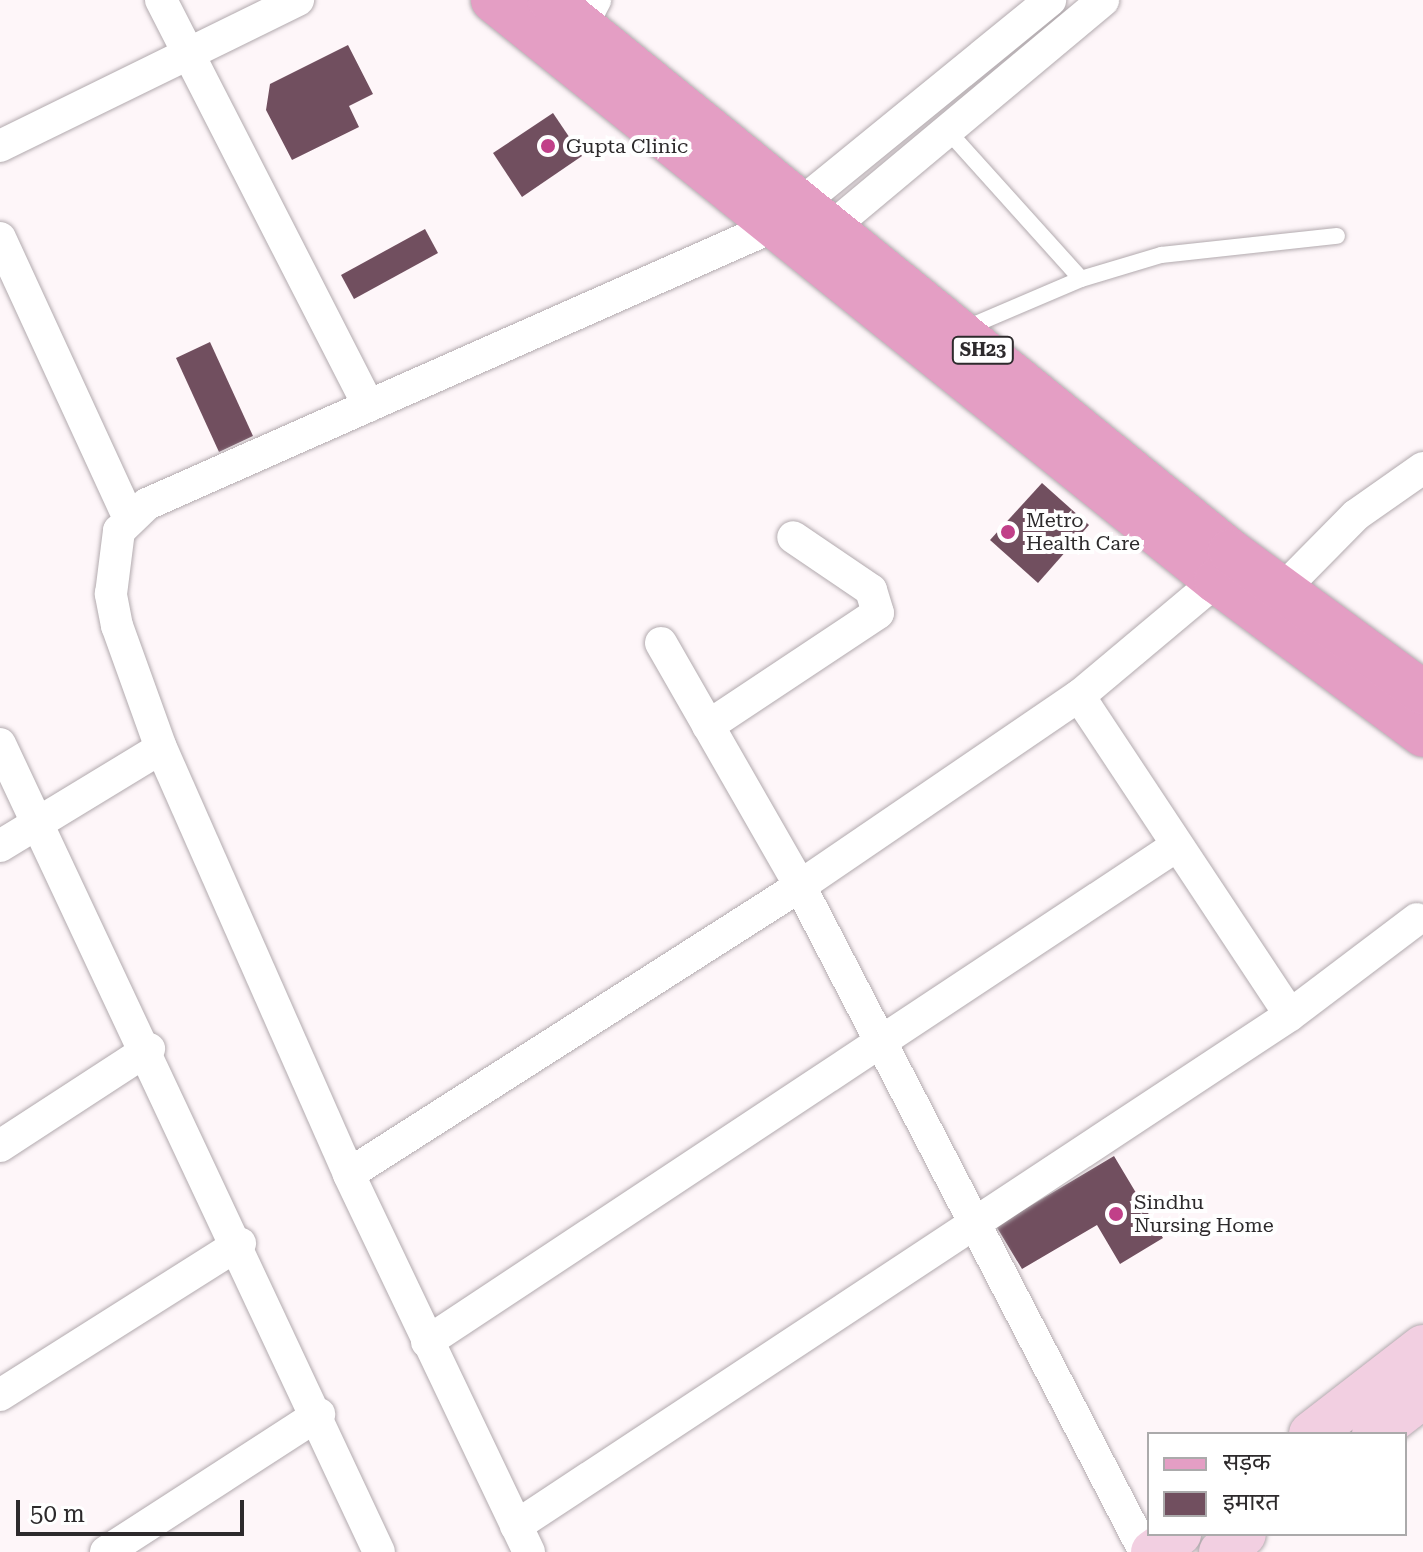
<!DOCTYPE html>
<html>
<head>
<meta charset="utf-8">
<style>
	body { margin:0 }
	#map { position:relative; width:1423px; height:1552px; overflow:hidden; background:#fef6f9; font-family:"Roboto Serif","Noto Sans Devanagari",serif }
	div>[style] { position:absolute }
	.building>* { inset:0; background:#714f5f }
	.roads { filter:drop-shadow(0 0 2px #b2aaae) drop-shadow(0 0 2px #b2aaae) }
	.service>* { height:16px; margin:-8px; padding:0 8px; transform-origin:8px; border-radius:8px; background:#fff }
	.minor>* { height:32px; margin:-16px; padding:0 16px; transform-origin:16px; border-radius:16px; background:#fff }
	.secondary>* { height:44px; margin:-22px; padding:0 22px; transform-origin:22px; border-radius:22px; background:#f2cfe1 }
	.primary>* { height:44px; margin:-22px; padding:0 22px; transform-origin:22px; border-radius:22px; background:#e49ec4 }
	.dots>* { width:22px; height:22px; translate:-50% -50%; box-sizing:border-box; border:4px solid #fff; border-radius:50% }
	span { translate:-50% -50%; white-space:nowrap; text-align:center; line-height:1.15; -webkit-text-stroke:8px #fff; paint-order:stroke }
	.shield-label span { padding:2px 6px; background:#fff; border:2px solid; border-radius:6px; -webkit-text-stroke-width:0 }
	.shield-label { font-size:18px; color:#2d2a2c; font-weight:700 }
	.poi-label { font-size:20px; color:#2d2a2c }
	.left { translate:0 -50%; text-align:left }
	.legend { position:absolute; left:1147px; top:1432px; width:260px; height:104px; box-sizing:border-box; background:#fff; border:2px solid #abaaab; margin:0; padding:10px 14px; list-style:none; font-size:24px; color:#2d2a2c }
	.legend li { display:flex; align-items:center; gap:16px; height:40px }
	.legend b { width:40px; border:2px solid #abaaab }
	.scale { position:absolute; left:16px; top:1500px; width:228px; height:36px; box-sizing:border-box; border:4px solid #2d2a2c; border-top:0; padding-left:10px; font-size:24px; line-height:28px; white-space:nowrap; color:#2d2a2c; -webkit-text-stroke:6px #fff; paint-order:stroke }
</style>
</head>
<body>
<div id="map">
	<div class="building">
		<div style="clip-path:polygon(348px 45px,373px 94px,349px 106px,359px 127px,292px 160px,266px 110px,270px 84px)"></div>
		<div style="clip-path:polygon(553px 113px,582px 156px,522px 197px,493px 153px)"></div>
		<div style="clip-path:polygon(425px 229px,438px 253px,354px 299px,341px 275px)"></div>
		<div style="clip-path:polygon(210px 342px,253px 436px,219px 452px,176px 358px)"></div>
		<div style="clip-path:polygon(1042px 483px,1089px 525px,1038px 583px,990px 540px)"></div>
		<div style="clip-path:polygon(1114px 1156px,1163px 1238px,1120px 1264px,1097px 1225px,1022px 1269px,996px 1226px)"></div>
	</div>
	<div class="roads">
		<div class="service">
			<div style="left:947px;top:130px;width:200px;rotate:48deg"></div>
			<div style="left:964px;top:329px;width:127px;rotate:-23.1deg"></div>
			<div style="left:1081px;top:279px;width:84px;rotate:-16.7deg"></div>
			<div style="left:1161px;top:255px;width:177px;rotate:-6.2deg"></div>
		</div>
		<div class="minor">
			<div style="left:161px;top:0;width:456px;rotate:62.9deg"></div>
			<div style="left:572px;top:44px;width:50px;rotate:-62.4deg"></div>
			<div style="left:0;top:146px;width:332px;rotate:-26.1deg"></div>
			<div style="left:0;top:238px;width:306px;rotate:65.3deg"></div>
			<div style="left:814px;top:242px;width:377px;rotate:-39.9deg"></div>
			<div style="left:1282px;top:590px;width:105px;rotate:-45.4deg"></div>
			<div style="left:1356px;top:515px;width:82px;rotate:-35deg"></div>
			<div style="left:661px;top:643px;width:280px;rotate:60.2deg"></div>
			<div style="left:800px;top:886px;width:750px;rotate:62.62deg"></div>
			<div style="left:1079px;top:696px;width:382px;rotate:56.5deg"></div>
			<div style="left:708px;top:726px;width:204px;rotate:-33.6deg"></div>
			<div style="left:878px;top:613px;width:24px;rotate:-107deg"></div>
			<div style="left:871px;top:590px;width:94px;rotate:-145.8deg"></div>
			<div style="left:0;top:744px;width:892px;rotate:64.87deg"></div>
			<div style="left:0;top:846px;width:188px;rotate:-31.3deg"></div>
			<div style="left:0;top:1146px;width:178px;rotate:-33.1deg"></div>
			<div style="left:349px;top:1174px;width:535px;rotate:-32.56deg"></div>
			<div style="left:800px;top:886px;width:338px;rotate:-34.3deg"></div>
			<div style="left:1079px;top:696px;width:179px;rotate:-40deg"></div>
			<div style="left:427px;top:1342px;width:897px;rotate:-33.5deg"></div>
			<div style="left:0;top:1395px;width:284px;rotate:-32.3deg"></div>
			<div style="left:516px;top:1526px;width:927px;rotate:-33.43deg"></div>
			<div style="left:1290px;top:1015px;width:159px;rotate:-37.1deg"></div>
			<div style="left:106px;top:1552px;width:254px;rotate:-32.9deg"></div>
			<div style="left:529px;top:1552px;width:419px;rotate:-115.5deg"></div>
			<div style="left:349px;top:1174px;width:466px;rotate:-113.8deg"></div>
			<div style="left:161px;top:748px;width:130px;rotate:-109.8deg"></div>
			<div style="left:117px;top:626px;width:33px;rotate:-101deg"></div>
			<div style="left:111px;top:594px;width:64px;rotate:-82.8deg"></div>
			<div style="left:119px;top:531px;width:39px;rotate:-44deg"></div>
			<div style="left:147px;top:504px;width:684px;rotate:-23.9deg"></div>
			<div style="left:772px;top:227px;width:359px;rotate:-39.2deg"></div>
		</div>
		<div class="secondary">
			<div style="left:1311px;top:1434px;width:142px;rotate:-37.8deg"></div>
			<div style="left:1374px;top:1434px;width:62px;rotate:-37.8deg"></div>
			<div style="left:1153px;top:1552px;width:32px;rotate:-35deg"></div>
			<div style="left:1221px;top:1552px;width:29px;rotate:-38deg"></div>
		</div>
		<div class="primary">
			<div style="left:493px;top:0;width:928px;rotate:38.79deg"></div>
			<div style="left:1216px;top:581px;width:258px;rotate:36.6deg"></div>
			<div style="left:550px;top:0;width:875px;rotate:39.02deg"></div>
			<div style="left:1230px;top:551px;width:239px;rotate:36.2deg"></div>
		</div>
	</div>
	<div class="dots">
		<div style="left:548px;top:146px;background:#c14089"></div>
		<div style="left:1008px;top:532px;background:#c14089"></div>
		<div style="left:1116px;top:1214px;background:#c14089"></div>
	</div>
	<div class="shield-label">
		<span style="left:983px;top:350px">SH23</span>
	</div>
	<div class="poi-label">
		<span class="left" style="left:566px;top:146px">Gupta Clinic</span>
		<span class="left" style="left:1026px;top:532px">Metro<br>Health Care</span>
		<span class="left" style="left:1134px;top:1214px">Sindhu<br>Nursing Home</span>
	</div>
	<ul class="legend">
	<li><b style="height:10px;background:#e49ec4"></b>सड़क</li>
	<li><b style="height:22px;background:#714f5f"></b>इमारत</li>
	</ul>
	<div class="scale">50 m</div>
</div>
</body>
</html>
